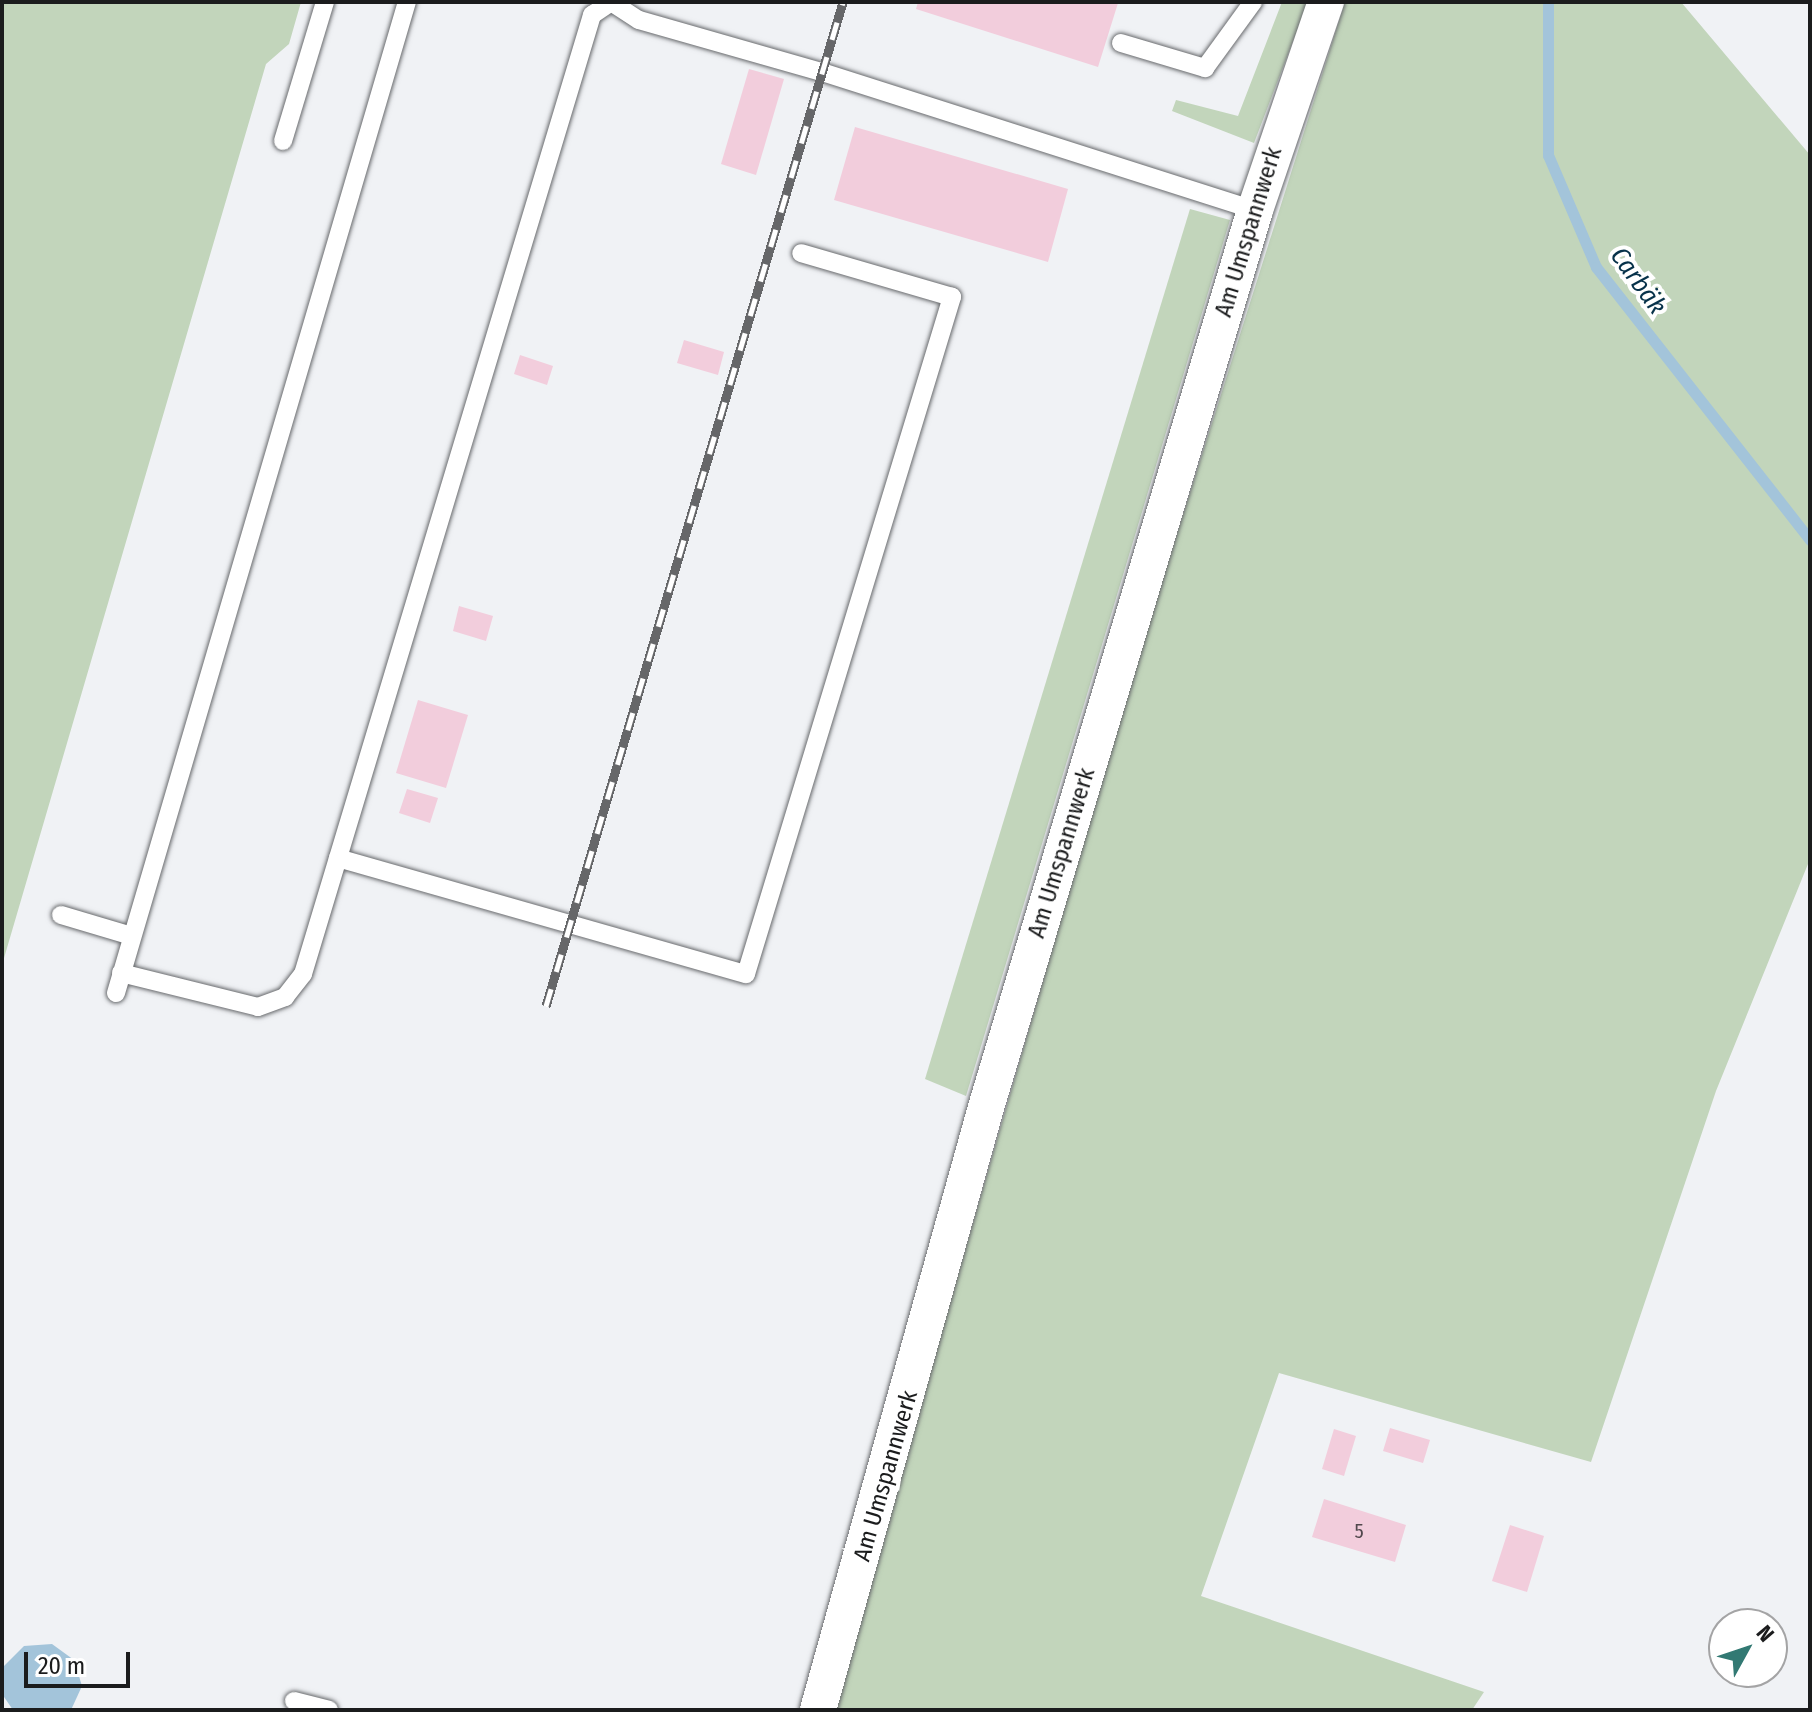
<!DOCTYPE html>
<html>
<head>
<meta charset="utf-8">
<style>
	body { margin:0 }
	#map { position:relative; width:1812px; height:1712px; overflow:hidden; background:#f0f2f5; font-family:"Fira Sans Condensed",sans-serif }
	div>[style] { position:absolute }
	.green>* { inset:0; background:#c2d5bb }
	.water>* { inset:0; background:#a3c4da }
	.stream>* { height:11px; margin:-5.5px; padding:0 5.5px; transform-origin:5.5px; border-radius:5.5px; background:#a3c4da }
	.building>* { inset:0; background:#f2cddc }
	.roads { filter:drop-shadow(0 0 2px #686a6d) drop-shadow(0 0 2px #686a6d) }
	.lane>* { height:18px; margin:-9px; padding:0 9px; transform-origin:9px; border-radius:9px; background:#fff }
	.street>* { height:36px; margin:-18px; padding:0 18px; transform-origin:18px; border-radius:18px; background:#fff }
	.rail>* { height:9px; margin-top:-4.5px; transform-origin:0; background:repeating-linear-gradient(90deg,#fff 0 18px,#666769 0 36px); box-sizing:border-box; border-block:2px solid #666769 }
	span { translate:-50% -50%; white-space:nowrap; text-align:center; line-height:1.15; -webkit-text-stroke:8px #fff; paint-order:stroke }
	.number-label { font-size:20px; color:#51484d }
	.number-label span { -webkit-text-stroke-width:0 }
	.street-label { font-size:24px; color:#1b1c1d }
	.water-label { font-size:26px; color:#07324a; font-style:italic }
	.frame { position:absolute; inset:0; border:4px solid #1b1c1d; pointer-events:none }
	.north { position:absolute; left:1708px; top:1608px; width:80px; height:80px; box-sizing:border-box; background:#fff; border:2px solid #a4a4a5; border-radius:50%; rotate:50deg; font-size:22px; font-weight:700; line-height:32px; text-align:center; color:#1b1c1d }
	.north::after { content:''; display:block; margin:auto; width:28px; height:36px; background:#327973; clip-path:polygon(50% 0,100% 100%,50% 72%,0 100%) }
	.scale { position:absolute; left:24px; top:1652px; width:106px; height:36px; box-sizing:border-box; border:4px solid #1b1c1d; border-top:0; padding-left:10px; font-size:24px; line-height:28px; white-space:nowrap; color:#1b1c1d; -webkit-text-stroke:6px #fff; paint-order:stroke }
</style>
</head>
<body>
<div id="map">
	<div class="green">
		<div style="clip-path:polygon(2px 2px,301px 2px,289px 44px,266px 64px,2px 965px)"></div>
		<div style="clip-path:polygon(1282px 2px,1308px 2px,1254px 143px,1172px 111px,1176px 100px,1238px 116px)"></div>
		<div style="clip-path:polygon(1345px 2px,1681px 2px,1810px 155px,1810px 859px,1716px 1091px,1591px 1462px,1279px 1373px,1201px 1596px,1484px 1692px,1472px 1710px,832px 1710px,1122px 708px)"></div>
		<div style="clip-path:polygon(1190px 209px,1230px 220px,966px 1096px,925px 1079px)"></div>
	</div>
	<div class="water">
		<div style="clip-path:polygon(52px 1644px,74px 1660px,82px 1686px,71px 1710px,13px 1710px,2px 1694px,4px 1666px,24px 1646px)"></div>
	</div>
	<div class="stream">
		<div style="left:1548px;top:2px;width:153px;rotate:90deg"></div>
		<div style="left:1548px;top:155px;width:122px;rotate:66.8deg"></div>
		<div style="left:1596px;top:267px;width:347px;rotate:51.9deg"></div>
	</div>
	<div class="building">
		<div style="clip-path:polygon(918px 2px,1115px 2px,1118px 3px,1098px 67px,916px 9px)"></div>
		<div style="clip-path:polygon(749px 69px,784px 79px,756px 175px,721px 164px)"></div>
		<div style="clip-path:polygon(855px 127px,1068px 189px,1048px 262px,834px 200px)"></div>
		<div style="clip-path:polygon(684px 340px,724px 352px,718px 375px,677px 363px)"></div>
		<div style="clip-path:polygon(520px 355px,553px 366px,547px 385px,514px 374px)"></div>
		<div style="clip-path:polygon(459px 606px,493px 616px,486px 641px,453px 631px)"></div>
		<div style="clip-path:polygon(418px 700px,468px 715px,446px 788px,396px 773px)"></div>
		<div style="clip-path:polygon(407px 789px,438px 798px,430px 823px,399px 813px)"></div>
		<div style="clip-path:polygon(1390px 1428px,1430px 1440px,1423px 1463px,1383px 1451px)"></div>
		<div style="clip-path:polygon(1334px 1429px,1356px 1436px,1344px 1476px,1322px 1469px)"></div>
		<div style="clip-path:polygon(1324px 1499px,1406px 1525px,1395px 1562px,1312px 1537px)"></div>
		<div style="clip-path:polygon(1510px 1525px,1544px 1536px,1527px 1592px,1492px 1581px)"></div>
	</div>
	<div class="roads">
		<div class="lane">
			<div style="left:611px;top:2px;width:33px;rotate:33deg"></div>
			<div style="left:639px;top:20px;width:190px;rotate:15.9deg"></div>
			<div style="left:822px;top:72px;width:454px;rotate:17.7deg"></div>
			<div style="left:1121px;top:43px;width:88px;rotate:16.6deg"></div>
			<div style="left:1205px;top:68px;width:82px;rotate:-54deg"></div>
			<div style="left:283px;top:141px;width:145px;rotate:-73.2deg"></div>
			<div style="left:338px;top:858px;width:424px;rotate:15.9deg"></div>
			<div style="left:746px;top:974px;width:708px;rotate:-73.08deg"></div>
			<div style="left:952px;top:297px;width:157px;rotate:-163.8deg"></div>
			<div style="left:61px;top:915px;width:74px;rotate:16.5deg"></div>
			<div style="left:121px;top:973px;width:141px;rotate:13.9deg"></div>
			<div style="left:258px;top:1007px;width:29px;rotate:-20deg"></div>
			<div style="left:285px;top:997px;width:29px;rotate:-52deg"></div>
			<div style="left:303px;top:974px;width:1002px;rotate:-73.23deg"></div>
			<div style="left:592px;top:15px;width:23px;rotate:-34deg"></div>
			<div style="left:116px;top:993px;width:1033px;rotate:-73.64deg"></div>
			<div style="left:294px;top:1701px;width:36px;rotate:14deg"></div>
		</div>
		<div class="street">
			<div style="left:818px;top:1710px;width:629px;rotate:-74.42deg"></div>
			<div style="left:987px;top:1104px;width:933px;rotate:-73.31deg"></div>
			<div style="left:1255px;top:210px;width:220px;rotate:-71.2deg"></div>
		</div>
	</div>
	<div class="rail">
		<div style="left:546px;top:1006px;width:1047px;rotate:-73.52deg"></div>
	</div>
	<div class="number-label">
		<span style="left:1359px;top:1531px">5</span>
	</div>
	<div class="street-label">
		<span style="left:1249px;top:232px;rotate:-73deg">Am Umspannwerk</span>
		<span style="left:1062px;top:853px;rotate:-73deg">Am Umspannwerk</span>
		<span style="left:886px;top:1476px;rotate:-74deg">Am Umspannwerk</span>
	</div>
	<div class="water-label">
		<span style="left:1638px;top:281px;rotate:54deg">Carbäk</span>
	</div>
	<div class="frame"></div>
	<div class="north">N</div>
	<div class="scale">20 m</div>
</div>
</body>
</html>
